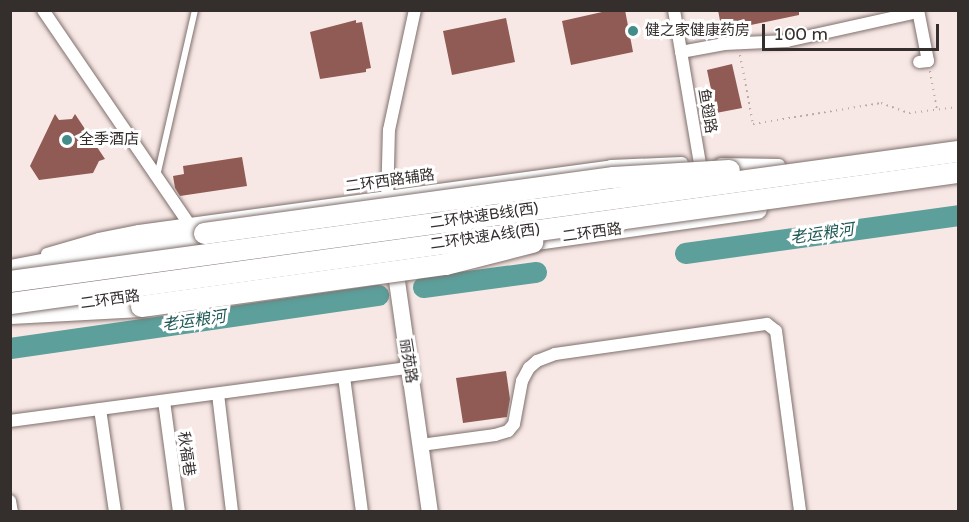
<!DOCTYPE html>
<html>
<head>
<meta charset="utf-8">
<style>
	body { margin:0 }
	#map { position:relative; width:969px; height:522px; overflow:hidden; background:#f8e8e5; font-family:"Varela Round","Noto Sans SC",sans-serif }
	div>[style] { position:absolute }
	.river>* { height:21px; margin:-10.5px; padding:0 10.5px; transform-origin:10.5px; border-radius:10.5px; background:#5c9f9b }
	.building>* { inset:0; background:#8f5b54 }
	.path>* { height:2px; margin-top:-1px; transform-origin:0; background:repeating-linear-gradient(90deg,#b8aca9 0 1.5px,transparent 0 6px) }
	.roads { filter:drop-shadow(0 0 2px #7e706d) drop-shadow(0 0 2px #7e706d) }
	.lane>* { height:6px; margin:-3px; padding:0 3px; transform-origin:3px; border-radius:3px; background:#fff }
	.street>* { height:12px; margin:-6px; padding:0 6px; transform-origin:6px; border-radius:6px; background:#fff }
	.secondary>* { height:16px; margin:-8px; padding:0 8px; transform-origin:8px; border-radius:8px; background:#fff }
	.primary>* { height:18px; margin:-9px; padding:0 9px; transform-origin:9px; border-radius:9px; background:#fff }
	.highway>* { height:21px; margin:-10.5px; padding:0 10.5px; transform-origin:10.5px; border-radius:10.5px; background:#fff }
	.bridges { filter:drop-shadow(0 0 2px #7e706d) drop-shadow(0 0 2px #7e706d) }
	.highway-bridge>* { height:21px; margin:-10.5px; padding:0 10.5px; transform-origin:10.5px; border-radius:10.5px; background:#fff }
	.dots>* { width:16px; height:16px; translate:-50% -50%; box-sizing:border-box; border:3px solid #fff; border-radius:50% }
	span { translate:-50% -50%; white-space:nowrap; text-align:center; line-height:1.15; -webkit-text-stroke:6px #fff; paint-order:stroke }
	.poi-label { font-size:15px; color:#342e2d }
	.left { translate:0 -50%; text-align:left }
	.street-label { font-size:15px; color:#342e2d }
	.water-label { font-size:16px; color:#205a56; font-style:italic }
	.frame { position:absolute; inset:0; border:12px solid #342e2d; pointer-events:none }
	.scale { position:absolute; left:762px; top:24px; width:177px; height:27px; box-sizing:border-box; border:3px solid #342e2d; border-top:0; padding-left:8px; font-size:18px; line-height:21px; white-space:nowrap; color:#342e2d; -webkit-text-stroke:4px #fff; paint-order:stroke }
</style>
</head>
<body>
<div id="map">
	<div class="river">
		<div style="left:685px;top:253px;width:276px;rotate:-7.9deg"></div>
		<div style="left:423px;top:287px;width:114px;rotate:-7.6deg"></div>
		<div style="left:10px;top:348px;width:372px;rotate:-8.2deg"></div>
	</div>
	<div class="building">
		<div style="clip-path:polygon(611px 10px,625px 10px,633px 52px,571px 65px,562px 21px)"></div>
		<div style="clip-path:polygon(718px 10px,799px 10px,799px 15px,722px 31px)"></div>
		<div style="clip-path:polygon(506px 18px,515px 62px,452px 75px,443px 31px)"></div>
		<div style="clip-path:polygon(356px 20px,356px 23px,362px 22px,371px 68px,366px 69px,366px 72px,320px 79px,310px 32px)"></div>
		<div style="clip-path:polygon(732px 64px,742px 108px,716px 113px,707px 70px)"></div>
		<div style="clip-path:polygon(55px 114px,59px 120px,72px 119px,75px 114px,105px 159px,99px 161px,93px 173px,39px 180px,30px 166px)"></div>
		<div style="clip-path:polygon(242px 157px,247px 186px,180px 196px,175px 188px,173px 176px,184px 174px,183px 166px)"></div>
		<div style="clip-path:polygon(506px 371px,510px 399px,507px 417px,463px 423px,456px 378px)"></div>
	</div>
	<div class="path">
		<div style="left:740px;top:55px;width:70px;rotate:79.3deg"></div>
		<div style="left:753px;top:124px;width:130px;rotate:-9.3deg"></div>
		<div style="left:881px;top:103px;width:30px;rotate:20deg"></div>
		<div style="left:909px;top:113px;width:49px;rotate:-7deg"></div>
		<div style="left:930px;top:71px;width:39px;rotate:80deg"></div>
	</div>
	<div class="roads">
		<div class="lane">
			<div style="left:157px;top:176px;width:170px;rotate:-77.1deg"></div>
		</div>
		<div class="street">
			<div style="left:43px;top:10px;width:259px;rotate:55.7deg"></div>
			<div style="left:674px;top:10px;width:167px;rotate:80.4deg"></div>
			<div style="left:918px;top:10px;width:52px;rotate:78.9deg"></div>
			<div style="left:928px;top:61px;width:9px;rotate:174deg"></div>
			<div style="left:681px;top:52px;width:44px;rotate:-10.5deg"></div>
			<div style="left:724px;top:44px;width:63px;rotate:-2.7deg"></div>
			<div style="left:787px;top:41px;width:134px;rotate:-12.5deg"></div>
			<div style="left:721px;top:164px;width:58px;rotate:1deg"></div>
			<div style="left:387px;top:204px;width:74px;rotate:-88.5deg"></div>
			<div style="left:389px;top:130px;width:123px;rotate:-77.8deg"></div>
			<div style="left:47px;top:254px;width:54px;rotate:-16.1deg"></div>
			<div style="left:99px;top:239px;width:41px;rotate:-11.3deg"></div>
			<div style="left:139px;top:231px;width:476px;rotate:-7.8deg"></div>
			<div style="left:611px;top:166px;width:71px;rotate:-2.4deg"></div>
			<div style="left:344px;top:377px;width:136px;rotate:82.4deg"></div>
			<div style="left:218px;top:394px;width:119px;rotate:83.2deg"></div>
			<div style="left:164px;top:401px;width:112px;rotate:82.3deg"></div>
			<div style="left:100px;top:409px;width:104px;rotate:81.7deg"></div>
			<div style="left:10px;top:421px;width:403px;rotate:-7.6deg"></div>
			<div style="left:421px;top:445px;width:75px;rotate:-7.7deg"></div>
			<div style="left:495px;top:435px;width:14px;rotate:-17deg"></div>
			<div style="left:508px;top:431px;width:9px;rotate:-49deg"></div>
			<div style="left:514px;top:424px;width:44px;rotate:-79.5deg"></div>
			<div style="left:522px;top:381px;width:15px;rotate:-62deg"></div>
			<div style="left:529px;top:368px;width:11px;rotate:-41deg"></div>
			<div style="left:537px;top:361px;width:19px;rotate:-21deg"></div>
			<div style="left:555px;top:354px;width:214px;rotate:-8.1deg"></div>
			<div style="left:767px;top:324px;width:11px;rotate:38deg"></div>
			<div style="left:776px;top:331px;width:183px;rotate:82.4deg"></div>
			<div style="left:10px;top:501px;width:11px;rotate:80deg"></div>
		</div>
		<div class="secondary">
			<div style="left:394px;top:260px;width:255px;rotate:81.9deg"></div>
		</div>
		<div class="primary">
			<div style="left:529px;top:242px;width:231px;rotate:-8deg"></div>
			<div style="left:181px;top:247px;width:131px;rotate:-7.9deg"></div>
		</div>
		<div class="highway">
			<div style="left:10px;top:270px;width:197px;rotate:-10.8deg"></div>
			<div style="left:10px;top:313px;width:131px;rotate:-3.1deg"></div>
		</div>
	</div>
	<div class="bridges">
		<div class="highway-bridge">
			<div style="left:204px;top:233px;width:413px;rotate:-7.8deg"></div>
			<div style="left:613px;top:177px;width:116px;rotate:-3.5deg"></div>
			<div style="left:10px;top:281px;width:957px;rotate:-7.81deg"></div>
			<div style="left:10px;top:303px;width:957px;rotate:-7.87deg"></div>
			<div style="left:141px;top:306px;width:307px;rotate:-7.9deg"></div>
			<div style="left:445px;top:264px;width:90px;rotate:-14.2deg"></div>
		</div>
	</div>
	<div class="dots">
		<div style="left:633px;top:31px;background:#448c87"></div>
		<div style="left:67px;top:140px;background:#448c87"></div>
	</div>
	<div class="poi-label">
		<span class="left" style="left:645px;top:31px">健之家健康药房</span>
		<span class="left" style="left:79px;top:140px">全季酒店</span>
	</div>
	<div class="street-label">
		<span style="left:707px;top:111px;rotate:80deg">鱼翅路</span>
		<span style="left:390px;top:181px;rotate:-8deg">二环西路辅路</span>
		<span style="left:484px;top:216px;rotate:-8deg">二环快速B线(西)</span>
		<span style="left:592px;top:233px;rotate:-8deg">二环西路</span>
		<span style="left:485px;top:237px;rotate:-8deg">二环快速A线(西)</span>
		<span style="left:110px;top:300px;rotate:-8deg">二环西路</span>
		<span style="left:408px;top:361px;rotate:81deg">丽苑路</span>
		<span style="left:186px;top:454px;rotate:82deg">秋福巷</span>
	</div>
	<div class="water-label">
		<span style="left:822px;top:234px;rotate:-8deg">老运粮河</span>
		<span style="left:194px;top:321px;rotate:-8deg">老运粮河</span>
	</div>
	<div class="frame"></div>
	<div class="scale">100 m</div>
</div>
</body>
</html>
